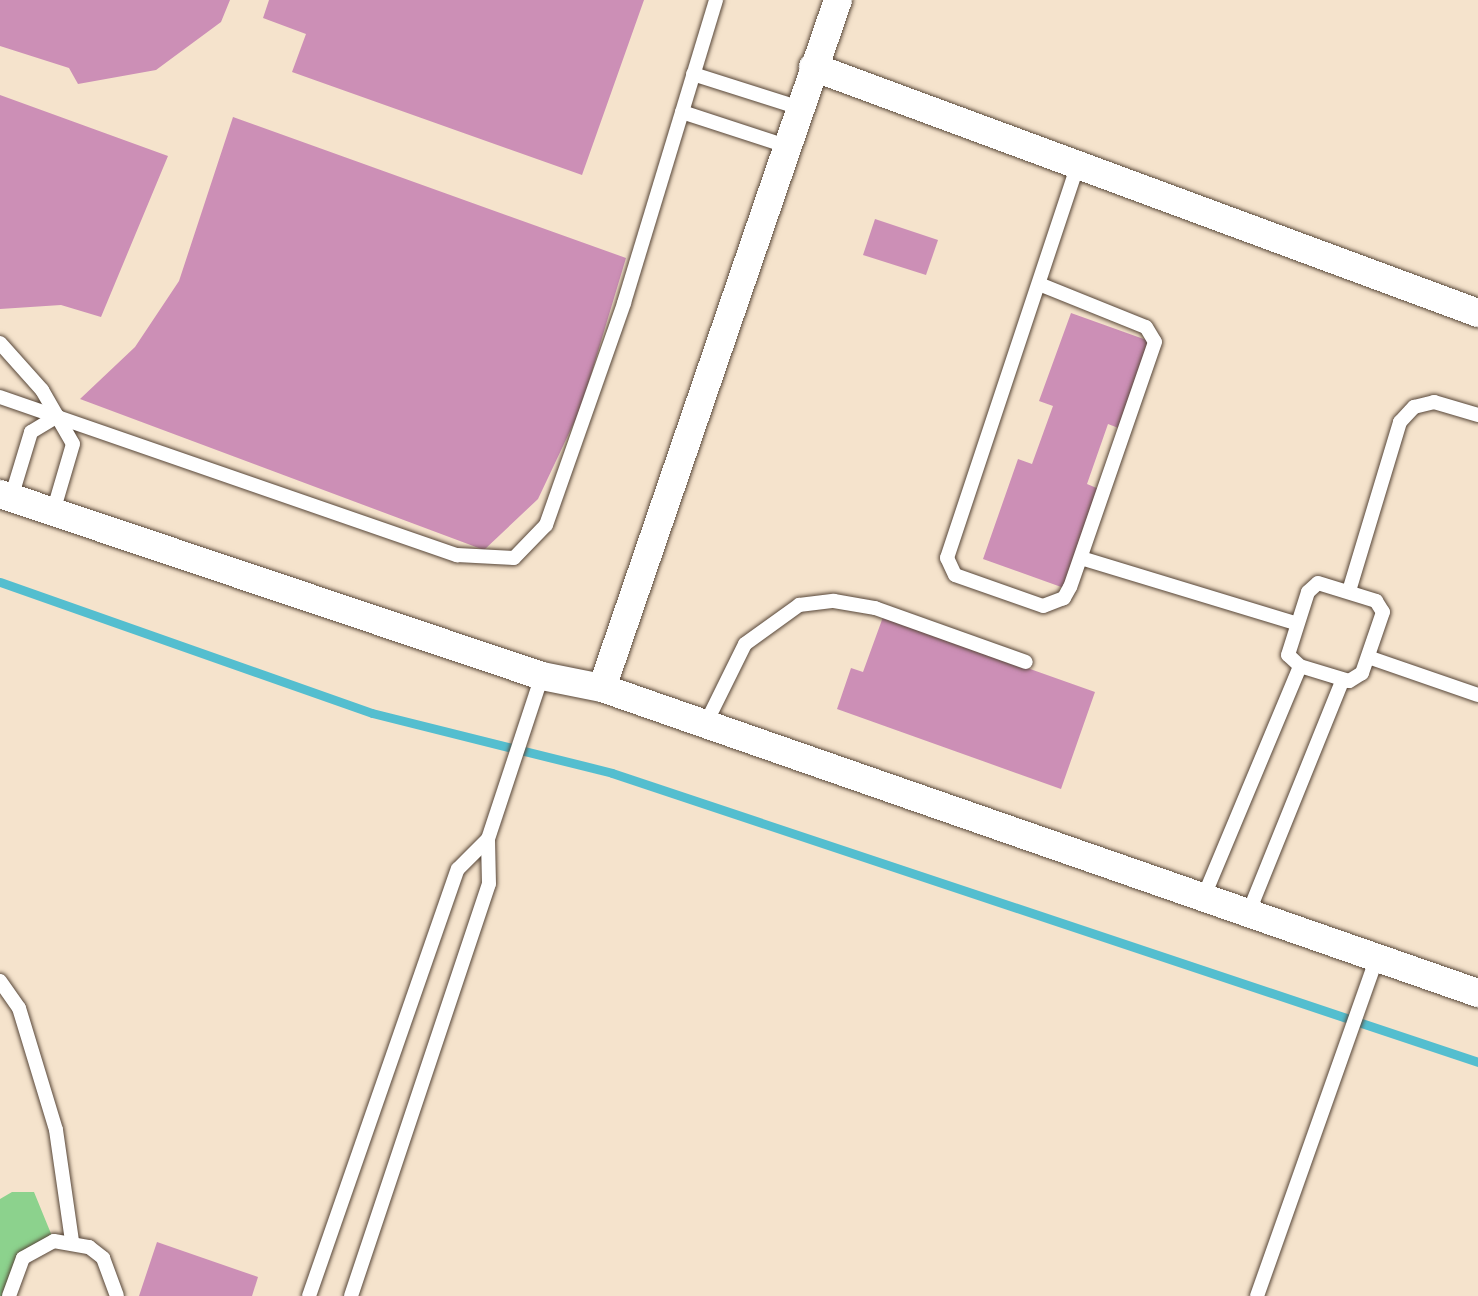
<!DOCTYPE html>
<html>
<head>
<meta charset="utf-8">
<style>
	body { margin:0 }
	#map { position:relative; width:1478px; height:1296px; overflow:hidden; background:#f5e3cc; font-family:"Gentium Book Plus",serif }
	div>[style] { position:absolute }
	.green>* { inset:0; background:#8cd28d }
	.stream>* { height:9px; margin:-4.5px; padding:0 4.5px; transform-origin:4.5px; border-radius:4.5px; background:#54becf }
	.building>* { inset:0; background:#cc8fb6 }
	.roads { filter:drop-shadow(0 0 2px #574638) drop-shadow(0 0 2px #574638) }
	.service>* { height:14px; margin:-7px; padding:0 7px; transform-origin:7px; border-radius:7px; background:#fff }
	.minor>* { height:28px; margin:-14px; padding:0 14px; transform-origin:14px; border-radius:14px; background:#fff }
	span { translate:-50% -50%; white-space:nowrap; text-align:center; line-height:1.15; -webkit-text-stroke:8px #f7f3e8; paint-order:stroke }
</style>
</head>
<body>
<div id="map">
	<div class="green">
		<div style="clip-path:polygon(12px 1192px,34px 1192px,54px 1241px,23px 1258px,9px 1296px,0 1296px,0 1199px)"></div>
	</div>
	<div class="stream">
		<div style="left:0;top:582px;width:394px;rotate:19.4deg"></div>
		<div style="left:372px;top:713px;width:247px;rotate:14deg"></div>
		<div style="left:612px;top:773px;width:913px;rotate:18.45deg"></div>
	</div>
	<div class="building">
		<div style="clip-path:polygon(0 0,230px 0,221px 22px,156px 70px,78px 84px,69px 68px,0 46px)"></div>
		<div style="clip-path:polygon(269px 0,644px 0,582px 175px,292px 72px,306px 34px,263px 18px)"></div>
		<div style="clip-path:polygon(0 95px,168px 156px,101px 317px,61px 305px,0 309px)"></div>
		<div style="clip-path:polygon(233px 117px,626px 258px,581px 408px,538px 499px,484px 550px,80px 399px,135px 347px,179px 281px)"></div>
		<div style="clip-path:polygon(875px 219px,938px 240px,926px 275px,863px 255px)"></div>
		<div style="clip-path:polygon(1071px 313px,1152px 342px,1121px 429px,1108px 424px,1087px 484px,1099px 489px,1064px 588px,983px 559px,1018px 459px,1032px 464px,1053px 406px,1039px 401px)"></div>
		<div style="clip-path:polygon(883px 617px,1095px 692px,1061px 789px,837px 709px,851px 668px,863px 672px)"></div>
		<div style="clip-path:polygon(157px 1242px,258px 1277px,252px 1296px,139px 1296px)"></div>
	</div>
	<div class="roads">
		<div class="service">
			<div style="left:693px;top:74px;width:109px;rotate:17.6deg"></div>
			<div style="left:682px;top:112px;width:106px;rotate:18.1deg"></div>
			<div style="left:1039px;top:284px;width:115px;rotate:21.9deg"></div>
			<div style="left:1146px;top:327px;width:17px;rotate:59deg"></div>
			<div style="left:1155px;top:342px;width:259px;rotate:109.1deg"></div>
			<div style="left:1070px;top:587px;width:13px;rotate:119deg"></div>
			<div style="left:1064px;top:598px;width:22px;rotate:159deg"></div>
			<div style="left:1043px;top:606px;width:93px;rotate:-160.6deg"></div>
			<div style="left:955px;top:575px;width:19px;rotate:-115deg"></div>
			<div style="left:947px;top:558px;width:414px;rotate:-71.6deg"></div>
			<div style="left:0;top:343px;width:63px;rotate:48.2deg"></div>
			<div style="left:42px;top:390px;width:62px;rotate:60.1deg"></div>
			<div style="left:73px;top:444px;width:71px;rotate:106.4deg"></div>
			<div style="left:0;top:397px;width:484px;rotate:19.1deg"></div>
			<div style="left:457px;top:555px;width:57px;rotate:3deg"></div>
			<div style="left:514px;top:558px;width:46px;rotate:-45.9deg"></div>
			<div style="left:546px;top:525px;width:235px;rotate:-70.6deg"></div>
			<div style="left:624px;top:303px;width:317px;rotate:-73.1deg"></div>
			<div style="left:11px;top:498px;width:69px;rotate:-73.1deg"></div>
			<div style="left:31px;top:432px;width:31px;rotate:-31deg"></div>
			<div style="left:1081px;top:558px;width:224px;rotate:16.9deg"></div>
			<div style="left:1318px;top:583px;width:61px;rotate:17.2deg"></div>
			<div style="left:1376px;top:601px;width:13px;rotate:58deg"></div>
			<div style="left:1383px;top:612px;width:65px;rotate:109deg"></div>
			<div style="left:1362px;top:673px;width:15px;rotate:148deg"></div>
			<div style="left:1349px;top:681px;width:51px;rotate:-163deg"></div>
			<div style="left:1300px;top:666px;width:16px;rotate:-137deg"></div>
			<div style="left:1288px;top:655px;width:66px;rotate:-72.4deg"></div>
			<div style="left:1308px;top:592px;width:13px;rotate:-42deg"></div>
			<div style="left:1349px;top:591px;width:177px;rotate:-73.2deg"></div>
			<div style="left:1400px;top:422px;width:21px;rotate:-47deg"></div>
			<div style="left:1414px;top:407px;width:21px;rotate:-14deg"></div>
			<div style="left:1434px;top:402px;width:46px;rotate:16.5deg"></div>
			<div style="left:1368px;top:657px;width:116px;rotate:19.1deg"></div>
			<div style="left:706px;top:723px;width:88px;rotate:-63.7deg"></div>
			<div style="left:745px;top:644px;width:67px;rotate:-35.8deg"></div>
			<div style="left:799px;top:605px;width:35px;rotate:-7deg"></div>
			<div style="left:834px;top:601px;width:42px;rotate:9.7deg"></div>
			<div style="left:875px;top:608px;width:160px;rotate:19.7deg"></div>
			<div style="left:1204px;top:896px;width:249px;rotate:-67.3deg"></div>
			<div style="left:1248px;top:914px;width:251px;rotate:-68deg"></div>
			<div style="left:0;top:981px;width:33px;rotate:55deg"></div>
			<div style="left:19px;top:1008px;width:127px;rotate:73.1deg"></div>
			<div style="left:56px;top:1130px;width:112px;rotate:81.8deg"></div>
			<div style="left:9px;top:1296px;width:40px;rotate:-69.8deg"></div>
			<div style="left:23px;top:1258px;width:35px;rotate:-29deg"></div>
			<div style="left:54px;top:1241px;width:36px;rotate:10deg"></div>
			<div style="left:89px;top:1247px;width:18px;rotate:38deg"></div>
			<div style="left:103px;top:1258px;width:40px;rotate:69.8deg"></div>
			<div style="left:309px;top:1296px;width:452px;rotate:-70.8deg"></div>
			<div style="left:458px;top:869px;width:42px;rotate:-45deg"></div>
			<div style="left:351px;top:1296px;width:434px;rotate:-71.5deg"></div>
			<div style="left:489px;top:884px;width:45px;rotate:-91.3deg"></div>
			<div style="left:488px;top:839px;width:172px;rotate:-71.7deg"></div>
			<div style="left:1257px;top:1296px;width:360px;rotate:-70.5deg"></div>
		</div>
		<div class="minor">
			<div style="left:813px;top:67px;width:709px;rotate:20.3deg"></div>
			<div style="left:0;top:494px;width:572px;rotate:18.56deg"></div>
			<div style="left:542px;top:676px;width:61px;rotate:11.3deg"></div>
			<div style="left:602px;top:688px;width:928px;rotate:19.2deg"></div>
			<div style="left:602px;top:688px;width:727px;rotate:-71.07deg"></div>
		</div>
	</div>
</div>
</body>
</html>
